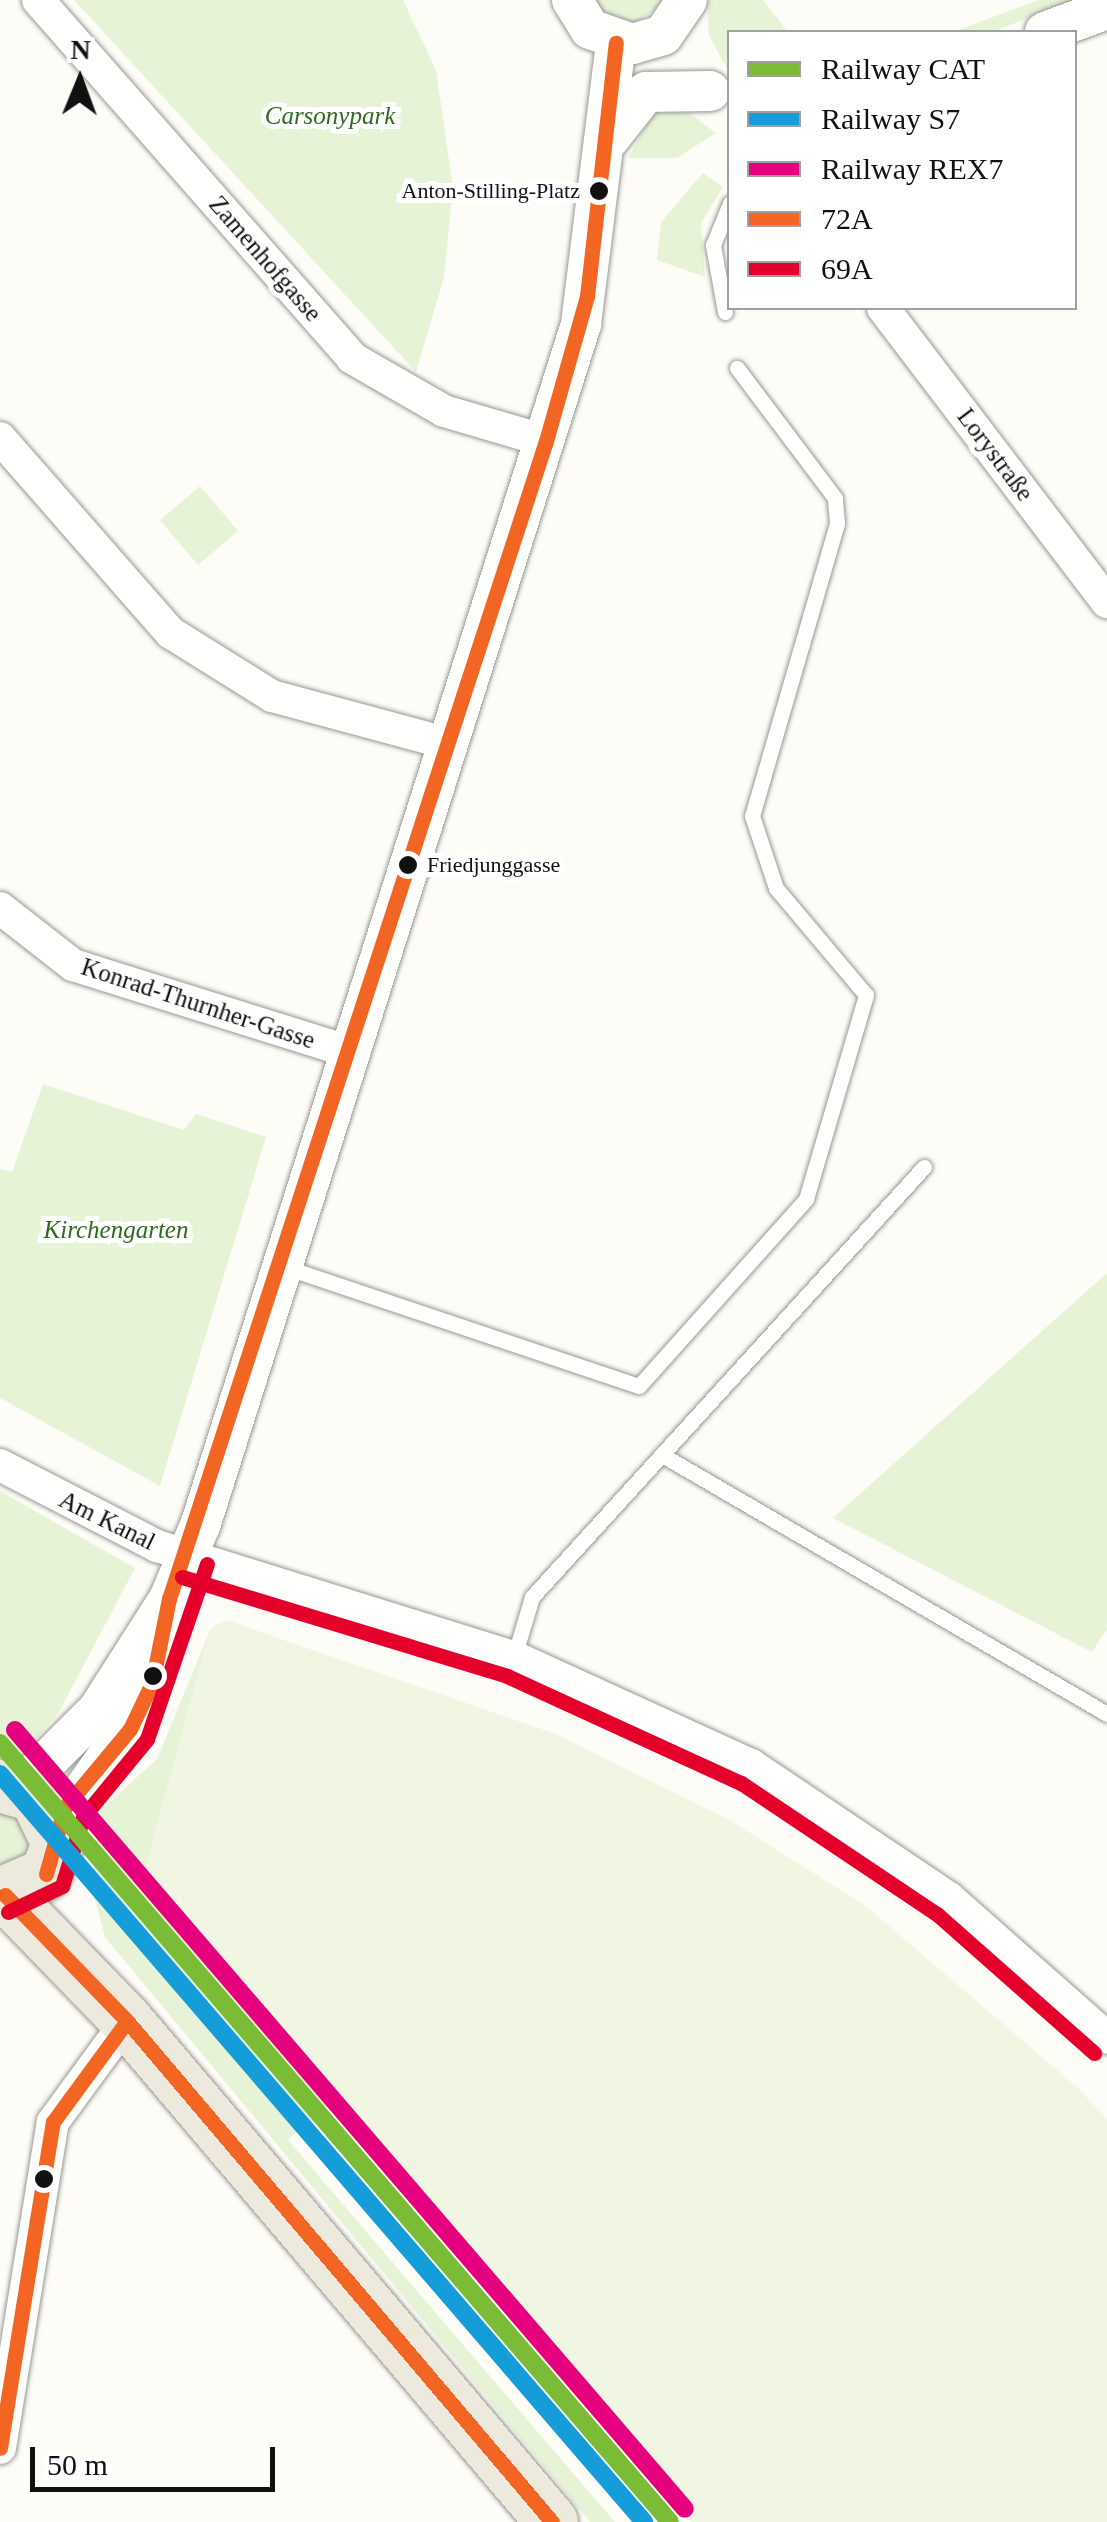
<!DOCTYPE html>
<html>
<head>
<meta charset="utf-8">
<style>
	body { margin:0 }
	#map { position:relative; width:1107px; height:2522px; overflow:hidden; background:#fdfcf7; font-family:"Times New Roman",serif }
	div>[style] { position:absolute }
	.green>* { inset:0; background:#e7f3d7 }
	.pitch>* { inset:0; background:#f0f6e1 }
	.roads { filter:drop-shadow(0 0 2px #979795) drop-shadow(0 0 2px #979795) }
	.service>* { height:15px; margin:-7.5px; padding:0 7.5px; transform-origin:7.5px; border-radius:7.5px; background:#fffffe }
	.minor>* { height:32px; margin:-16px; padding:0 16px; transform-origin:16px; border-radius:16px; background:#fffffe }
	.tertiary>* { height:40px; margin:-20px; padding:0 20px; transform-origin:20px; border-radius:20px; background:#fffffe }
	.primary>* { height:52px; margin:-26px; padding:0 26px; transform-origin:26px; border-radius:26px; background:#ede9dc }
	.bus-1>* { height:15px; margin:-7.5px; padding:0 7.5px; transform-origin:7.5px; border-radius:7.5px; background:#f26522 }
	.bus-2>* { height:15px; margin:-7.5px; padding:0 7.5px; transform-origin:7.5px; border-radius:7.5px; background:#e4002b }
	.rail-1>* { height:18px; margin:-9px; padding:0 9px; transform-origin:9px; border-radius:9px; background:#7bbc36 }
	.rail-2>* { height:18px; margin:-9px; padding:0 9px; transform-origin:9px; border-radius:9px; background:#159dd9 }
	.rail-3>* { height:18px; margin:-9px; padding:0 9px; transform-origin:9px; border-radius:9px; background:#e5007d }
	.dots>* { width:28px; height:28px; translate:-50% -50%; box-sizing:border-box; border:5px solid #fff; border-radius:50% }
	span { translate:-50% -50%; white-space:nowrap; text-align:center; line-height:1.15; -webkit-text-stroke:10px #fff; paint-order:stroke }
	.bus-label { font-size:22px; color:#111 }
	.right { translate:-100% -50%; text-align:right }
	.left { translate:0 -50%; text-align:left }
	.park-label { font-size:25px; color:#2f6b1f; font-style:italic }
	.street-label { font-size:25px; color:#111 }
	.legend { position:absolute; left:727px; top:30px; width:350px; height:280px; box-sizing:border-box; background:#fff; border:2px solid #a0a0a0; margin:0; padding:12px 18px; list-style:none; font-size:30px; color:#111 }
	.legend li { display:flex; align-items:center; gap:20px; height:50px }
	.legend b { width:50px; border:2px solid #a0a0a0 }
	.north { position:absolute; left:30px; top:30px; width:100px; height:100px; -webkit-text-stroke:8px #fff; paint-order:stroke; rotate:1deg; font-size:28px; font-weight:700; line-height:40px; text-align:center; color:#111 }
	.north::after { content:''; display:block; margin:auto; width:35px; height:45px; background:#111; clip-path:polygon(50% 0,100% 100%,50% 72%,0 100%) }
	.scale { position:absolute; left:30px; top:2447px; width:245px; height:45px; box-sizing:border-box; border:5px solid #111; border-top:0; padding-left:12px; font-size:30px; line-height:35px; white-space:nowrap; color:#111; -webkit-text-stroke:8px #fff; paint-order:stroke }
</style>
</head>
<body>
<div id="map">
	<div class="green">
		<div style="clip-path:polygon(74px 0,403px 0,436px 70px,453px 188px,444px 277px,416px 372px)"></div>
		<div style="clip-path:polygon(591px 0,667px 0,634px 25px,608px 19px)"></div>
		<div style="clip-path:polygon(707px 0,763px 0,788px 32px,730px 32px,729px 72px,709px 36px)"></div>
		<div style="clip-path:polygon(1038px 0,1076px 0,992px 32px,953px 32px)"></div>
		<div style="clip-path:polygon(685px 110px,716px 133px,677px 158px,628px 158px,654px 112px)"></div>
		<div style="clip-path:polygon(703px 173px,723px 187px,701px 223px,705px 277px,657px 260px,661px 222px)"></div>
		<div style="clip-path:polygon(200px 486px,238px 531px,198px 565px,160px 520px)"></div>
		<div style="clip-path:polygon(43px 1084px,184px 1130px,196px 1114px,266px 1137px,160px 1486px,0 1398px,0 1169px,12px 1172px)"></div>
		<div style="clip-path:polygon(1107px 1273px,1107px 1629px,1092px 1652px,833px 1518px)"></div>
		<div style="clip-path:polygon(0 1491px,135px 1568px,59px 1712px,24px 1754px,0 1753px)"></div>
		<div style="clip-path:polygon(226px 1620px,707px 2522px,691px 2522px,331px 2103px,288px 2140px,615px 2522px,590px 2522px,105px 1937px,92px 1889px,100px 1811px,157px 1759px,210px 1630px)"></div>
		<div style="clip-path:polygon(9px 1802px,39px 1845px,0 1874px,0 1803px)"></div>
	</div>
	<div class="pitch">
		<div style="clip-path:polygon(226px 1620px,553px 1733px,728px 1819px,867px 1907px,1079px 2089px,1107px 2119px,1107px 2522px,691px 2522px,144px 1872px,210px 1629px)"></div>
	</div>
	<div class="roads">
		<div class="service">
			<div style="left:725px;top:312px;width:68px;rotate:-100.2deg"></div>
			<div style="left:713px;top:245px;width:45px;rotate:-68deg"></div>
			<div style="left:285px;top:1267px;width:373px;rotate:18.6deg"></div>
			<div style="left:639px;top:1386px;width:251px;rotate:-48.2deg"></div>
			<div style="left:806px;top:1199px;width:213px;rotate:-73.6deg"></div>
			<div style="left:866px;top:995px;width:140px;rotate:-130.1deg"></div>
			<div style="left:776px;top:888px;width:76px;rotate:-108.4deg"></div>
			<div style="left:752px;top:816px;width:305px;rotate:-73.8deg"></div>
			<div style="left:837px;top:523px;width:25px;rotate:-95deg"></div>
			<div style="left:835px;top:498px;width:163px;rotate:-127deg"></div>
			<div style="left:664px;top:1456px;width:513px;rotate:30.22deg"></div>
			<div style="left:514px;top:1657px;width:63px;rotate:-73.3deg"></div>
			<div style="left:532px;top:1597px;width:582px;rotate:-47.65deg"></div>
		</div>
		<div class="minor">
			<div style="left:38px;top:0;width:476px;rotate:48.7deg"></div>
			<div style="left:352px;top:358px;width:106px;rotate:29.9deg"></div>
			<div style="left:444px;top:411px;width:106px;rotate:16.4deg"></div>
			<div style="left:883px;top:308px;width:370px;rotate:52.7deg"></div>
			<div style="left:0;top:438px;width:259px;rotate:48.8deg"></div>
			<div style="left:171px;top:633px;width:119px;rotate:32deg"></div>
			<div style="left:272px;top:696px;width:184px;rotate:15.1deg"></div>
			<div style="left:0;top:908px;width:93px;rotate:38deg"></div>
			<div style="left:73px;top:965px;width:294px;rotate:17.4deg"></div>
			<div style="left:0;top:1465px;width:177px;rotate:27.3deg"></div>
			<div style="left:157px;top:1546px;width:374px;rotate:17.3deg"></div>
			<div style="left:514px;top:1657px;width:260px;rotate:24.5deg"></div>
			<div style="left:751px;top:1765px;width:239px;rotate:33.9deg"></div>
			<div style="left:949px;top:1898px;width:211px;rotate:41.5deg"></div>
			<div style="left:0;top:2448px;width:330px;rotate:-80.8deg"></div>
			<div style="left:53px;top:2122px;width:125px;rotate:-53.8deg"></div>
		</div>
		<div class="tertiary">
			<div style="left:572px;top:0;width:34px;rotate:58deg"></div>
			<div style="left:590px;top:29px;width:45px;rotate:19.7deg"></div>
			<div style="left:632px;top:44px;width:32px;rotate:-16deg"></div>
			<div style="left:663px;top:35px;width:42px;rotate:-55.6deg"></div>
			<div style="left:1045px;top:32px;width:66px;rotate:-20.4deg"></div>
			<div style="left:609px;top:139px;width:60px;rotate:-51.8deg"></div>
			<div style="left:646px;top:92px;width:64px;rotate:-0.9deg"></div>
			<div style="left:20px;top:1788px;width:110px;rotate:-45deg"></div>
			<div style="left:98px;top:1710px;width:132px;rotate:-57.4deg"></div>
			<div style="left:169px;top:1599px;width:82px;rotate:-67.2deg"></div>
			<div style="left:201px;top:1523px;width:1258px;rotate:-72.41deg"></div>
			<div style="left:581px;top:324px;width:283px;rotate:-82.9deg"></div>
			<div style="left:57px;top:1827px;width:143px;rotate:-54.4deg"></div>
			<div style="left:140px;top:1711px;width:107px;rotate:-74.8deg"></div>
		</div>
		<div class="primary">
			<div style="left:0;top:1786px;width:36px;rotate:16deg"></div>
			<div style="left:35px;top:1796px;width:53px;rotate:64.4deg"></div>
			<div style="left:58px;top:1844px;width:32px;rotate:112deg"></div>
			<div style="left:46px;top:1874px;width:50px;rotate:156.5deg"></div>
			<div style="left:5px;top:1895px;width:175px;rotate:45.9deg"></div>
			<div style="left:127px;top:2021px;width:657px;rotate:49.69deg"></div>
		</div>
	</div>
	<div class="bus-1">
		<div style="left:46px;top:1874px;width:70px;rotate:-74.2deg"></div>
		<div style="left:65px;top:1807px;width:102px;rotate:-50.2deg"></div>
		<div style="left:130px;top:1729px;width:51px;rotate:-64.4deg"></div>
		<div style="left:152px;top:1683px;width:86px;rotate:-78.6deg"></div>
		<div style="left:169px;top:1599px;width:1218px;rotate:-71.97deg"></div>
		<div style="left:546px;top:441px;width:151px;rotate:-74.2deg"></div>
		<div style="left:587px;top:296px;width:255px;rotate:-83.5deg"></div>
		<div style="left:5px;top:1895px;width:175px;rotate:45.9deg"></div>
		<div style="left:127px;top:2021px;width:657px;rotate:49.69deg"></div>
		<div style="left:0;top:2448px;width:330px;rotate:-80.8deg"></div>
		<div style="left:53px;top:2122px;width:125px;rotate:-53.8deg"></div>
	</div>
	<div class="bus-2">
		<div style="left:182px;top:1577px;width:340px;rotate:16.9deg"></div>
		<div style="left:507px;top:1676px;width:257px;rotate:24.6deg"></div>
		<div style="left:741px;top:1783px;width:236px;rotate:33.8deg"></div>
		<div style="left:937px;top:1914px;width:210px;rotate:41.5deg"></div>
		<div style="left:8px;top:1912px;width:60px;rotate:-25.7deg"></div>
		<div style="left:62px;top:1886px;width:72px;rotate:-73.1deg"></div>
		<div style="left:83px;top:1817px;width:101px;rotate:-50.6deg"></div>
		<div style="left:147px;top:1739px;width:185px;rotate:-71.1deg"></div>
	</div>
	<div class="rail-1">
		<div style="left:0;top:1743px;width:1027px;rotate:49.3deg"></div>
	</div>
	<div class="rail-2">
		<div style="left:0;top:1774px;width:987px;rotate:49.27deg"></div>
	</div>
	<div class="rail-3">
		<div style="left:15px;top:1730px;width:1027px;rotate:49.3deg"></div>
	</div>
	<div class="dots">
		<div style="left:599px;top:191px;background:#111"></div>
		<div style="left:408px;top:865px;background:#111"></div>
		<div style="left:153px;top:1676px;background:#111"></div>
		<div style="left:44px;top:2179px;background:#111"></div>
	</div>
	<div class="bus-label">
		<span class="right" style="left:580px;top:191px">Anton-Stilling-Platz</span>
		<span class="left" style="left:427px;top:865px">Friedjunggasse</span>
	</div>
	<div class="park-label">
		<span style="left:330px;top:116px">Carsonypark</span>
		<span style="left:116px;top:1230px">Kirchengarten</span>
	</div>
	<div class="street-label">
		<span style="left:265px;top:259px;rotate:49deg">Zamenhofgasse</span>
		<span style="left:995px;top:455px;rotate:53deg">Lorystraße</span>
		<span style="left:198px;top:1004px;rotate:18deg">Konrad-Thurnher-Gasse</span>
		<span style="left:107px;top:1521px;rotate:26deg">Am Kanal</span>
	</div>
	<ul class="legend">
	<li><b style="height:12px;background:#7bbc36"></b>Railway CAT</li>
	<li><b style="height:12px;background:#159dd9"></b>Railway S7</li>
	<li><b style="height:12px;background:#e5007d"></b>Railway REX7</li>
	<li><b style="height:12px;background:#f26522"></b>72A</li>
	<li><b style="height:12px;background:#e4002b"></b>69A</li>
	</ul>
	<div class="north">N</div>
	<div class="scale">50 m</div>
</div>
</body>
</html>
